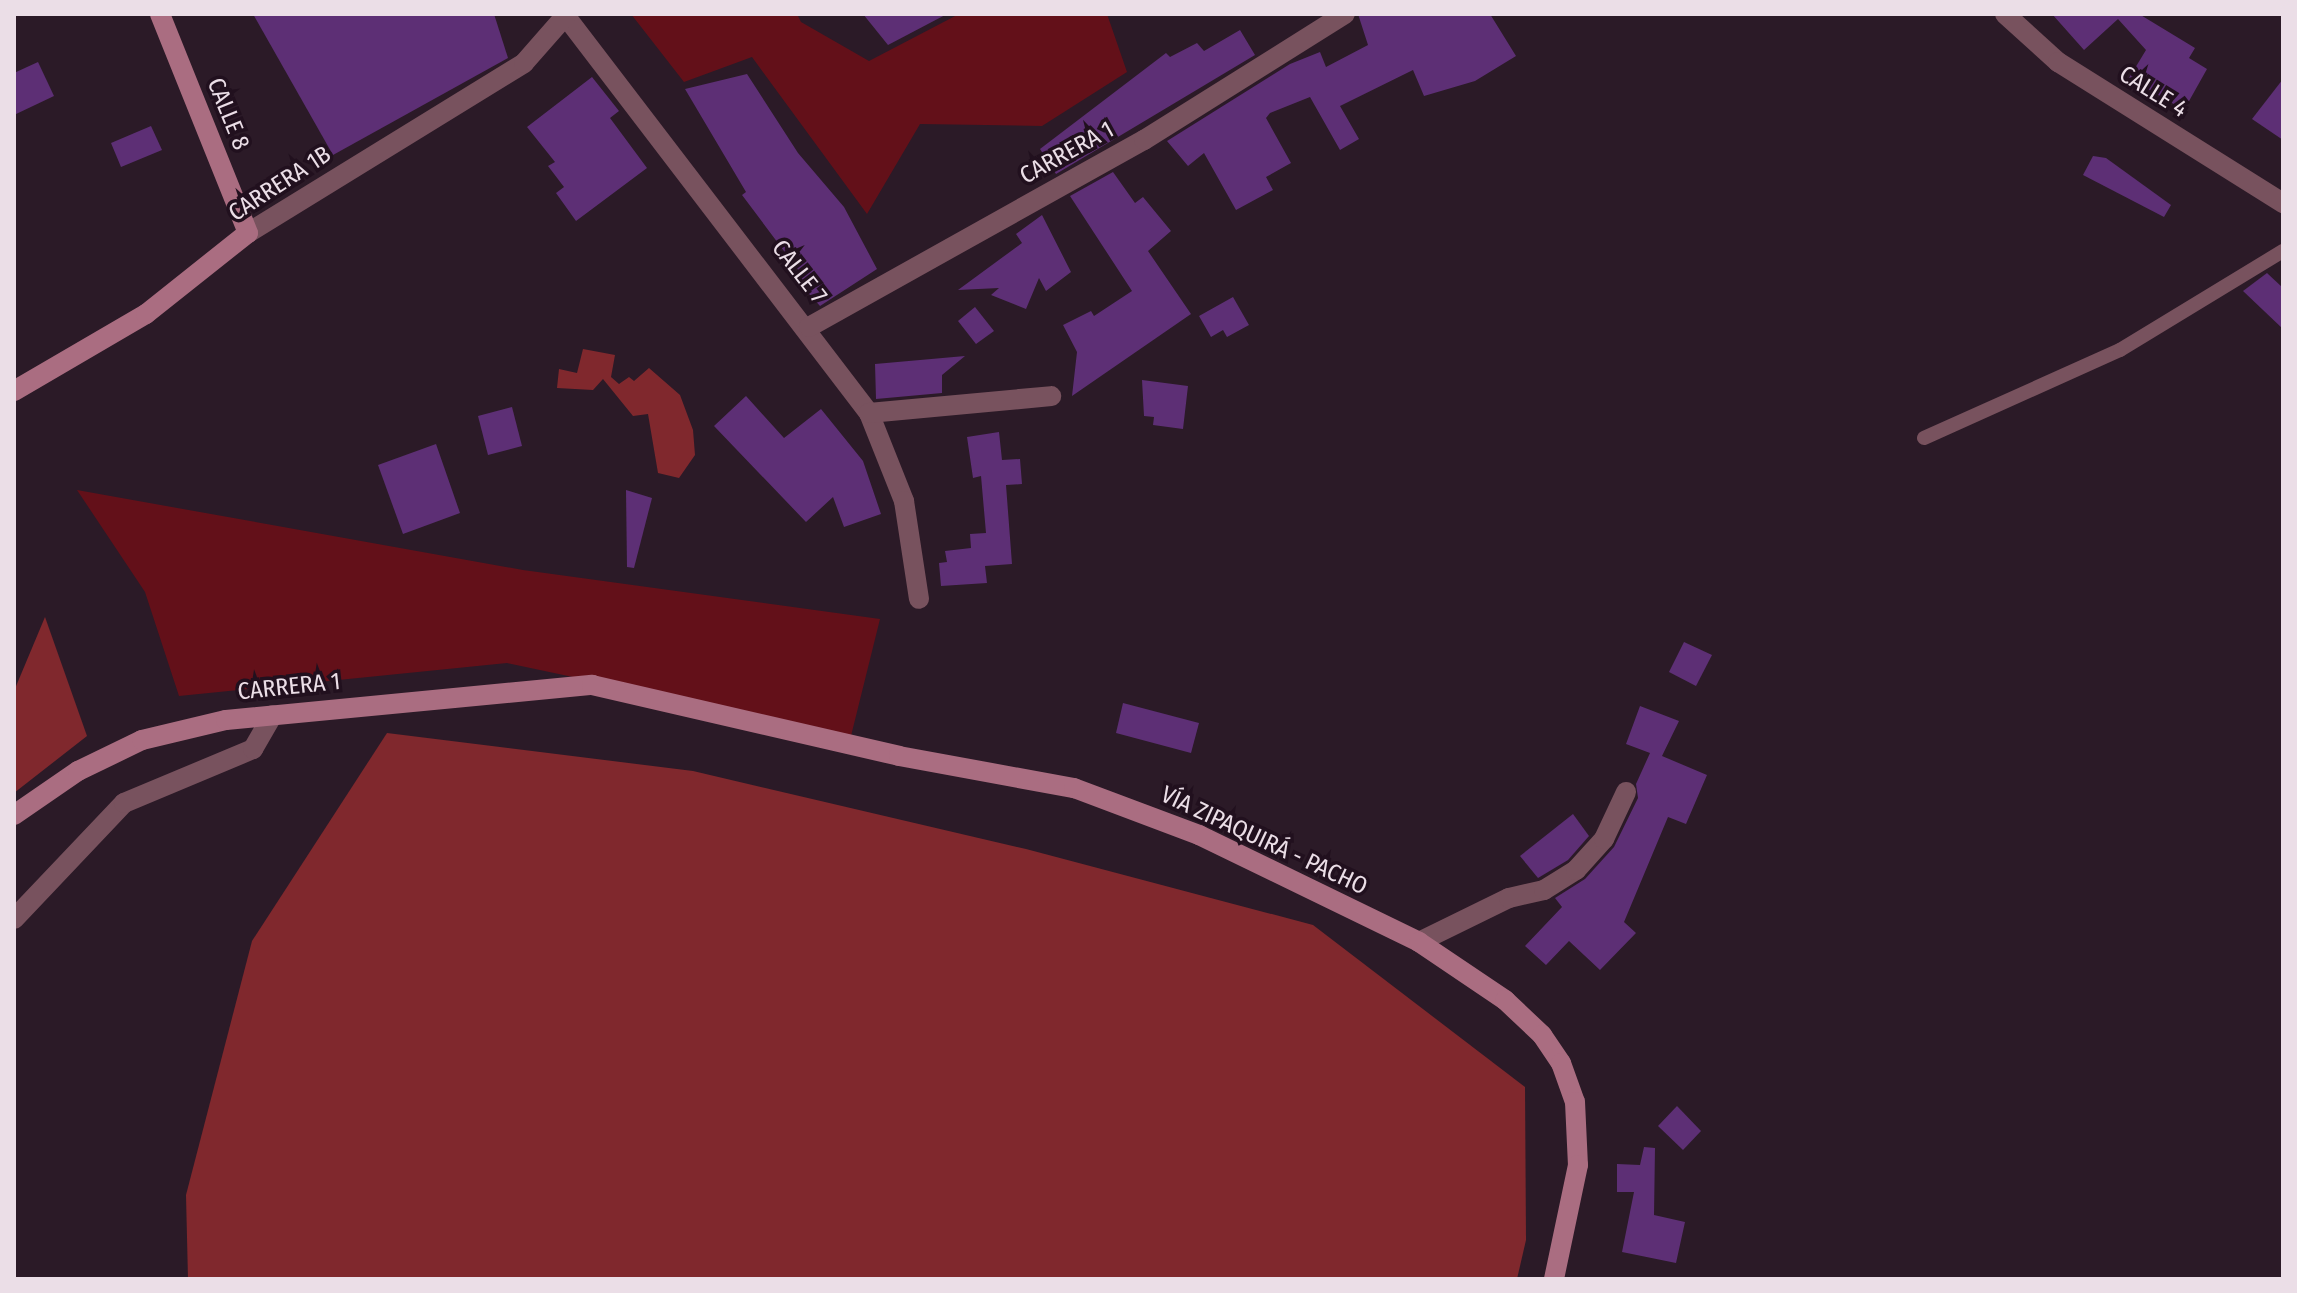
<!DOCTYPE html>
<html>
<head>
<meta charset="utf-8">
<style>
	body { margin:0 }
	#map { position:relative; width:2297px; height:1293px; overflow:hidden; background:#2b1a27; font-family:"Fira Sans Condensed",sans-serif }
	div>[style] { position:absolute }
	.green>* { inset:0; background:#631019 }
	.forest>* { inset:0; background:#80282d }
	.building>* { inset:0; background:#5d2f75 }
	.service>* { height:14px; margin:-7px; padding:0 7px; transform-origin:7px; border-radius:7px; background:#78525e }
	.minor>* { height:20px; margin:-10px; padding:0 10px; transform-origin:10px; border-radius:10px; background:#78525e }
	.secondary>* { height:20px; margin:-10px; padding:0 10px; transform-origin:10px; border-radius:10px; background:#aa6d81 }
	span { translate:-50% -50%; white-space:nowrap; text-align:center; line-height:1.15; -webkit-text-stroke:7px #21101e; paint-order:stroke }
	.street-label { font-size:24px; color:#ebdee7 }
	.frame { position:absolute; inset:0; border:16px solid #ebdee7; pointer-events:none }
</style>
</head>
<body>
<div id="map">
	<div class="green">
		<div style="clip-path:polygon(631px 14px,797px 14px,801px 22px,869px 61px,959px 14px,1107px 14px,1127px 72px,1042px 126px,920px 124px,867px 214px,752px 57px,684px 82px)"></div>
		<div style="clip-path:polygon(77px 490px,523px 570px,880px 619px,851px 736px,507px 663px,179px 696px,145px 592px)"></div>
	</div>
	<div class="forest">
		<div style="clip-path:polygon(583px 349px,615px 355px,611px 377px,619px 384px,629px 377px,634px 381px,649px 368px,680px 395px,693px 430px,695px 455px,679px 478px,658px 473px,648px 414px,633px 416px,603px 379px,593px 390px,557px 388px,559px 369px,577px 373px)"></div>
		<div style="clip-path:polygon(45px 617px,87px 736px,14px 793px,14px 691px)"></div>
		<div style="clip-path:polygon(387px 733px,693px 771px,1026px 849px,1313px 925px,1525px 1087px,1526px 1240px,1517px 1279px,188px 1279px,186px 1195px,252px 941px)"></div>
	</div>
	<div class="building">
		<div style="clip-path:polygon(253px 14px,494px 14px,508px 58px,333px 155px)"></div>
		<div style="clip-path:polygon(863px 14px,947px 14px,888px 45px)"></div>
		<div style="clip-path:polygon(1358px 14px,1490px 14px,1516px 56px,1475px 81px,1424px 96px,1413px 70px,1340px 106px,1359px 139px,1340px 150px,1310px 97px,1270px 113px,1266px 118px,1291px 163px,1266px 177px,1273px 190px,1236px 210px,1204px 153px,1188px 166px,1167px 141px,1290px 64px,1320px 52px,1326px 67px,1368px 45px)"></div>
		<div style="clip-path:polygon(2052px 14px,2139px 14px,2195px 48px,2189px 58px,2207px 69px,2184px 110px,2129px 78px,2146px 50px,2118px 19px,2084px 50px)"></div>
		<div style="clip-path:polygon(1240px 30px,1255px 55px,1056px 174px,1040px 149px,1166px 53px,1170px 57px,1197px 43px,1204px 51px)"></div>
		<div style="clip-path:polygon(38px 62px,54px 96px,14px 115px,14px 73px)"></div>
		<div style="clip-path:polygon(747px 74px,798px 153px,844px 207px,877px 269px,820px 306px,792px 275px,799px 271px,742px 195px,746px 192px,685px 89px)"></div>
		<div style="clip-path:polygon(592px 77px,619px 111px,610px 118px,647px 168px,576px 221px,556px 193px,564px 187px,548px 166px,555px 162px,527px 127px)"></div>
		<div style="clip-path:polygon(2283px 79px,2283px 140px,2252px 119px)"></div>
		<div style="clip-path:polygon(151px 126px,162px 150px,121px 167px,111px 143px)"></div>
		<div style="clip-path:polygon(2093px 156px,2106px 158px,2171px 205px,2164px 217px,2083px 175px)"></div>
		<div style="clip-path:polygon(1113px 172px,1135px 203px,1143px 197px,1171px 231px,1148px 251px,1191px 314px,1072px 396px,1077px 352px,1063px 325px,1091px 311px,1094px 316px,1132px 291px,1070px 196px)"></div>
		<div style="clip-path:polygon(1042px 215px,1071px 272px,1046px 291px,1039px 278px,1026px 309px,991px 295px,999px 288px,958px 290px,1022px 243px,1016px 234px)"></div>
		<div style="clip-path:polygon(2267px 273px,2283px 288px,2283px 329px,2243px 291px)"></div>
		<div style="clip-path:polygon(1233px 297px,1249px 325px,1227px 337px,1223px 330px,1211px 337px,1199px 316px)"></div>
		<div style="clip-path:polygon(975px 307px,994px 331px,976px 344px,958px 321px)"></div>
		<div style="clip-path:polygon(965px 356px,942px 375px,942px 393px,876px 399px,875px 364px)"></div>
		<div style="clip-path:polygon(1142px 380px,1188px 386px,1183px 429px,1153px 425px,1154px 417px,1144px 416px)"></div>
		<div style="clip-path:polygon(746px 396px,784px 438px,821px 409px,863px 461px,881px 514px,844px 527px,833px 497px,806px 522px,714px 426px)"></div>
		<div style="clip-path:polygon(512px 407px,522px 446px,488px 455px,478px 416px)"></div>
		<div style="clip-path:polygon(999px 432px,1002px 460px,1020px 459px,1022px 484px,1006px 485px,1012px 564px,985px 566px,987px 583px,941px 586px,939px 563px,947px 562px,945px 551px,971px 548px,970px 534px,986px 533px,981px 476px,973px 478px,967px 437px)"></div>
		<div style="clip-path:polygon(436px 444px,460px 513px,403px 534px,378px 465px)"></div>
		<div style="clip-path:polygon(626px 490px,652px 498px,634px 568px,627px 567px)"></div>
		<div style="clip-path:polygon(1684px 642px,1712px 655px,1696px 686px,1669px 672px)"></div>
		<div style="clip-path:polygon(1123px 703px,1199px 723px,1191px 753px,1116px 733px)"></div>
		<div style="clip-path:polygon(1640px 706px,1679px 721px,1662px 756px,1707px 775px,1686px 824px,1668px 817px,1624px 922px,1636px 933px,1600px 970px,1569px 941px,1546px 965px,1525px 946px,1562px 907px,1555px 898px,1585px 879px,1614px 847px,1638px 798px,1636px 784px,1650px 753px,1626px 744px)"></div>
		<div style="clip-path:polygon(1573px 814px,1589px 836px,1568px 860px,1538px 878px,1520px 856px)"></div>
		<div style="clip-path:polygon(1677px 1106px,1701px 1131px,1683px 1150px,1658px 1126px)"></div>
		<div style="clip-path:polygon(1644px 1147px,1655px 1148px,1654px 1215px,1685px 1222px,1676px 1263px,1622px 1252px,1634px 1192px,1617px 1192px,1617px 1164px,1640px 1165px)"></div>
	</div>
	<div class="service">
		<div style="left:1924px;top:438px;width:215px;rotate:-24.2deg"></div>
		<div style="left:2120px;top:350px;width:191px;rotate:-31.3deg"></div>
	</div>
	<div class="minor">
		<div style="left:564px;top:14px;width:502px;rotate:52.61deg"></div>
		<div style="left:869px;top:413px;width:95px;rotate:68.3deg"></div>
		<div style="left:904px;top:501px;width:99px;rotate:81.3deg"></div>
		<div style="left:2005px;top:14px;width:72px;rotate:42.2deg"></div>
		<div style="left:2058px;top:62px;width:266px;rotate:32.1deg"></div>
		<div style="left:248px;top:233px;width:324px;rotate:-31.6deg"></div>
		<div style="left:524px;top:63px;width:65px;rotate:-48.7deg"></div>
		<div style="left:809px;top:327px;width:384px;rotate:-29.2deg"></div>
		<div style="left:1144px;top:140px;width:237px;rotate:-32.1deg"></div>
		<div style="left:869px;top:413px;width:183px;rotate:-5.3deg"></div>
		<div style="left:14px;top:919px;width:160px;rotate:-46.5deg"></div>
		<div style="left:124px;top:803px;width:140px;rotate:-22.7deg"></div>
		<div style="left:253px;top:749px;width:39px;rotate:-60deg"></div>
		<div style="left:1419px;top:942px;width:100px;rotate:-26.1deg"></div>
		<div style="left:1509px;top:898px;width:36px;rotate:-13deg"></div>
		<div style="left:1544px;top:890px;width:38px;rotate:-32deg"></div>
		<div style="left:1576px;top:870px;width:42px;rotate:-47.9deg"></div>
		<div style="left:1604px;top:839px;width:52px;rotate:-64.9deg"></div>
	</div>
	<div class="secondary">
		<div style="left:14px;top:391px;width:153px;rotate:-30.3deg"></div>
		<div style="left:146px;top:314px;width:130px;rotate:-38.5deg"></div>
		<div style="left:248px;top:233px;width:236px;rotate:-111.9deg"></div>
		<div style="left:14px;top:815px;width:78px;rotate:-34.5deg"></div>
		<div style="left:78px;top:771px;width:71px;rotate:-25.8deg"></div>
		<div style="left:142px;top:740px;width:86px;rotate:-13.4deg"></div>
		<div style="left:226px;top:720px;width:368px;rotate:-5.5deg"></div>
		<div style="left:592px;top:685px;width:315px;rotate:13deg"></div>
		<div style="left:899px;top:756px;width:178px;rotate:10.4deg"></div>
		<div style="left:1074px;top:788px;width:134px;rotate:20.6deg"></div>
		<div style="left:1199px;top:835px;width:245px;rotate:25.9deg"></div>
		<div style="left:1419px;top:942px;width:104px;rotate:34deg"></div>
		<div style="left:1505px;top:1000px;width:51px;rotate:43.4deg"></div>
		<div style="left:1542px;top:1035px;width:34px;rotate:56deg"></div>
		<div style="left:1561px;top:1063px;width:41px;rotate:70.3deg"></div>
		<div style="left:1575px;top:1102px;width:63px;rotate:87.3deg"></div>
		<div style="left:1578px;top:1165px;width:116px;rotate:101.9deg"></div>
	</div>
	<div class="street-label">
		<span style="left:2153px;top:92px;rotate:32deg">CALLE 4</span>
		<span style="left:228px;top:114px;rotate:68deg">CALLE 8</span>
		<span style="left:1067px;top:153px;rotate:-29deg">CARRERA 1</span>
		<span style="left:280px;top:184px;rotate:-33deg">CARRERA 1B</span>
		<span style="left:799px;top:272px;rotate:52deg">CALLE 7</span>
		<span style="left:289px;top:687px;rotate:-6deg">CARRERA 1</span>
		<span style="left:1264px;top:841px;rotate:25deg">VÍA ZIPAQUIRÁ - PACHO</span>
	</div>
	<div class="frame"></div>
</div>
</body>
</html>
